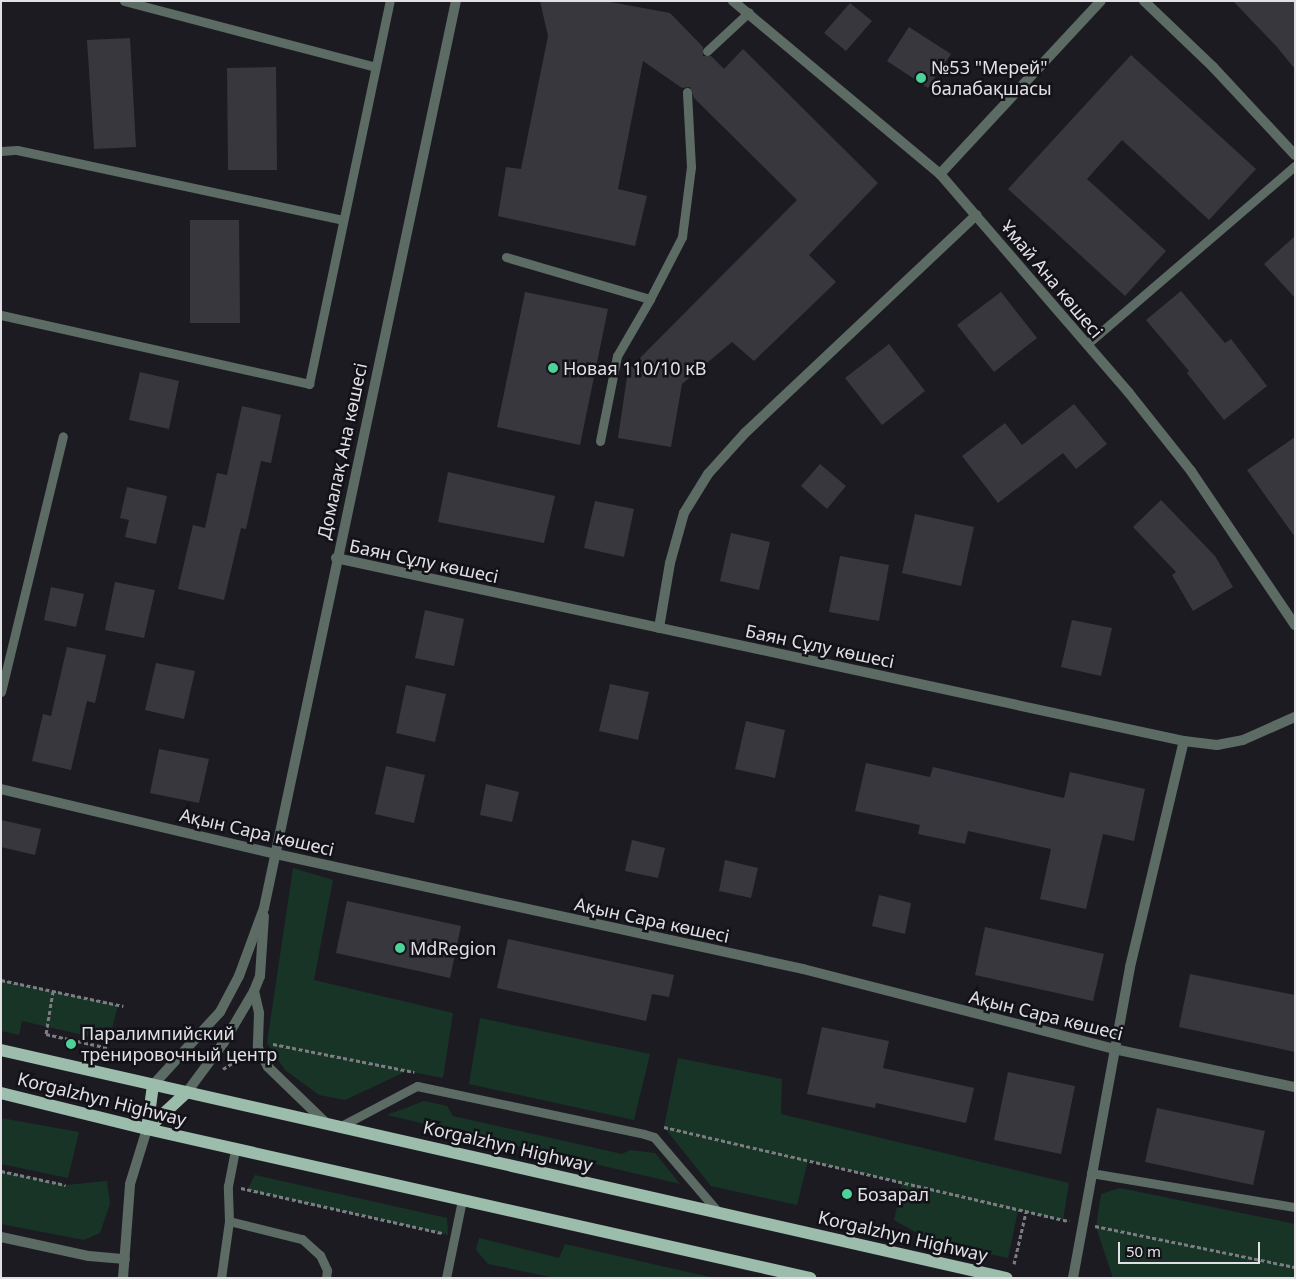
<!DOCTYPE html>
<html>
<head>
<meta charset="utf-8">
<style>
	body { margin:0 }
	#map { position:relative; width:1296px; height:1279px; overflow:hidden; background:#1c1b22; font-family:"Noto Sans",sans-serif }
	div>[style] { position:absolute }
	.green>* { inset:0; background:#183427 }
	.building>* { inset:0; background:#38373e }
	.path>* { height:3px; margin-top:-1.5px; transform-origin:0; background:repeating-linear-gradient(90deg,#7d7c82 0 4px,transparent 0 6.5px) }
	.lane>* { height:9px; margin:-4.5px; padding:0 4.5px; transform-origin:4.5px; border-radius:4.5px; background:#5c6b63 }
	.street>* { height:10px; margin:-5px; padding:0 5px; transform-origin:5px; border-radius:5px; background:#5c6b63 }
	.primary>* { height:12px; margin:-6px; padding:0 6px; transform-origin:6px; border-radius:6px; background:#9dbdac }
	.dots>* { width:14px; height:14px; translate:-50% -50%; box-sizing:border-box; border:2px solid #131218; border-radius:50% }
	span { translate:-50% -50%; white-space:nowrap; text-align:center; line-height:1.15; -webkit-text-stroke:5px #131218; paint-order:stroke }
	.poi-label { font-size:18px; color:#e1e1e5 }
	.left { translate:0 -50%; text-align:left }
	.street-label { font-size:18px; color:#e1e1e5 }
	.frame { position:absolute; inset:0; border:2px solid #e1e1e5; pointer-events:none }
	.scale { position:absolute; left:1118px; top:1242px; width:142px; height:22px; box-sizing:border-box; border:2px solid #e1e1e5; border-top:0; padding-left:6px; font-size:15px; line-height:18px; white-space:nowrap; color:#e1e1e5; -webkit-text-stroke:4px #131218; paint-order:stroke }
</style>
</head>
<body>
<div id="map">
	<div class="green">
		<div style="clip-path:polygon(293px 868px,333px 880px,314px 980px,453px 1013px,443px 1078px,407px 1071px,345px 1100px,319px 1095px,285px 1070px,267px 1043px)"></div>
		<div style="clip-path:polygon(1px 980px,118px 1005px,109px 1041px,22px 1021px,19px 1035px,1px 1031px)"></div>
		<div style="clip-path:polygon(480px 1018px,650px 1054px,634px 1120px,469px 1084px)"></div>
		<div style="clip-path:polygon(678px 1058px,782px 1079px,781px 1114px,1069px 1183px,1063px 1220px,1018px 1211px,1008px 1258px,933px 1242px,894px 1220px,902px 1183px,808px 1161px,797px 1205px,711px 1186px,664px 1127px)"></div>
		<div style="clip-path:polygon(424px 1101px,447px 1106px,453px 1116px,622px 1154px,630px 1150px,655px 1153px,680px 1184px,387px 1115px)"></div>
		<div style="clip-path:polygon(1px 1118px,79px 1132px,68px 1178px,1px 1164px)"></div>
		<div style="clip-path:polygon(1px 1171px,66px 1185px,107px 1181px,110px 1204px,100px 1233px,84px 1240px,1px 1224px)"></div>
		<div style="clip-path:polygon(255px 1175px,447px 1218px,448px 1235px,247px 1190px)"></div>
		<div style="clip-path:polygon(1120px 1188px,1295px 1224px,1295px 1278px,1113px 1278px,1096px 1227px,1101px 1194px)"></div>
		<div style="clip-path:polygon(479px 1238px,559px 1258px,565px 1244px,714px 1278px,555px 1278px,488px 1264px,476px 1250px)"></div>
	</div>
	<div class="building">
		<div style="clip-path:polygon(540px 1px,605px 1px,670px 13px,703px 47px,703px 56px,711px 56px,724px 69px,743px 49px,878px 183px,809px 255px,836px 282px,754px 361px,732px 342px,682px 384px,671px 447px,618px 438px,628px 370px,797px 200px,694px 98px,690px 87px,682px 88px,643px 61px,618px 189px,647px 196px,635px 246px,498px 216px,506px 167px,521px 169px,548px 36px)"></div>
		<div style="clip-path:polygon(1233px 1px,1295px 1px,1295px 69px,1277px 47px)"></div>
		<div style="clip-path:polygon(850px 3px,872px 21px,846px 51px,824px 33px)"></div>
		<div style="clip-path:polygon(909px 27px,951px 54px,928px 88px,887px 61px)"></div>
		<div style="clip-path:polygon(130px 38px,136px 147px,94px 149px,87px 40px)"></div>
		<div style="clip-path:polygon(1131px 55px,1256px 169px,1209px 220px,1122px 140px,1087px 179px,1166px 251px,1125px 296px,1008px 189px)"></div>
		<div style="clip-path:polygon(276px 67px,277px 170px,228px 170px,227px 68px)"></div>
		<div style="clip-path:polygon(190px 220px,239px 220px,240px 323px,190px 323px)"></div>
		<div style="clip-path:polygon(1295px 236px,1295px 298px,1264px 264px)"></div>
		<div style="clip-path:polygon(1181px 291px,1225px 343px,1231px 339px,1267px 386px,1224px 420px,1187px 373px,1189px 371px,1146px 320px)"></div>
		<div style="clip-path:polygon(525px 292px,608px 309px,580px 445px,497px 427px)"></div>
		<div style="clip-path:polygon(1001px 292px,1037px 338px,994px 372px,957px 325px)"></div>
		<div style="clip-path:polygon(889px 344px,925px 391px,882px 425px,845px 378px)"></div>
		<div style="clip-path:polygon(140px 372px,179px 381px,169px 429px,129px 420px)"></div>
		<div style="clip-path:polygon(1074px 404px,1107px 444px,1076px 469px,1063px 453px,998px 503px,962px 456px,1005px 423px,1022px 445px)"></div>
		<div style="clip-path:polygon(242px 406px,281px 415px,271px 463px,261px 461px,246px 529px,241px 528px,224px 600px,178px 589px,193px 525px,205px 528px,217px 473px,227px 475px)"></div>
		<div style="clip-path:polygon(1295px 437px,1295px 537px,1247px 470px)"></div>
		<div style="clip-path:polygon(820px 464px,846px 486px,827px 509px,801px 486px)"></div>
		<div style="clip-path:polygon(448px 472px,555px 496px,544px 543px,438px 522px)"></div>
		<div style="clip-path:polygon(127px 487px,167px 496px,156px 544px,125px 537px,129px 520px,120px 518px)"></div>
		<div style="clip-path:polygon(1161px 500px,1215px 556px,1233px 587px,1193px 611px,1172px 575px,1176px 572px,1133px 527px)"></div>
		<div style="clip-path:polygon(595px 501px,634px 509px,624px 557px,584px 548px)"></div>
		<div style="clip-path:polygon(915px 514px,974px 527px,961px 586px,902px 573px)"></div>
		<div style="clip-path:polygon(731px 533px,770px 542px,759px 590px,720px 581px)"></div>
		<div style="clip-path:polygon(840px 556px,889px 565px,879px 621px,829px 612px)"></div>
		<div style="clip-path:polygon(115px 582px,155px 590px,144px 638px,105px 630px)"></div>
		<div style="clip-path:polygon(51px 587px,84px 594px,76px 627px,44px 620px)"></div>
		<div style="clip-path:polygon(425px 610px,464px 619px,454px 666px,415px 658px)"></div>
		<div style="clip-path:polygon(1072px 620px,1112px 628px,1101px 676px,1061px 667px)"></div>
		<div style="clip-path:polygon(67px 647px,106px 655px,95px 703px,87px 701px,71px 770px,32px 761px,43px 714px,51px 716px)"></div>
		<div style="clip-path:polygon(156px 663px,195px 671px,184px 719px,145px 710px)"></div>
		<div style="clip-path:polygon(610px 684px,649px 692px,638px 740px,599px 731px)"></div>
		<div style="clip-path:polygon(406px 685px,446px 694px,435px 742px,396px 733px)"></div>
		<div style="clip-path:polygon(746px 721px,785px 730px,775px 778px,735px 769px)"></div>
		<div style="clip-path:polygon(159px 749px,209px 759px,199px 803px,150px 793px)"></div>
		<div style="clip-path:polygon(866px 763px,930px 777px,933px 767px,1064px 798px,1070px 772px,1145px 789px,1134px 841px,1103px 834px,1086px 909px,1040px 899px,1051px 849px,968px 831px,965px 844px,918px 834px,920px 825px,855px 811px)"></div>
		<div style="clip-path:polygon(386px 766px,425px 775px,414px 823px,375px 814px)"></div>
		<div style="clip-path:polygon(486px 784px,519px 792px,512px 822px,480px 815px)"></div>
		<div style="clip-path:polygon(1px 820px,41px 829px,35px 855px,1px 847px)"></div>
		<div style="clip-path:polygon(632px 840px,665px 848px,658px 878px,625px 871px)"></div>
		<div style="clip-path:polygon(725px 860px,758px 868px,751px 898px,719px 891px)"></div>
		<div style="clip-path:polygon(879px 895px,911px 903px,905px 934px,872px 926px)"></div>
		<div style="clip-path:polygon(347px 901px,461px 926px,450px 978px,336px 953px)"></div>
		<div style="clip-path:polygon(985px 927px,1104px 954px,1093px 1001px,975px 975px)"></div>
		<div style="clip-path:polygon(508px 939px,674px 975px,669px 997px,652px 994px,646px 1021px,497px 988px)"></div>
		<div style="clip-path:polygon(1190px 974px,1295px 995px,1295px 1052px,1179px 1027px)"></div>
		<div style="clip-path:polygon(822px 1027px,889px 1041px,883px 1068px,974px 1088px,966px 1123px,876px 1103px,875px 1108px,807px 1094px)"></div>
		<div style="clip-path:polygon(1008px 1072px,1075px 1086px,1061px 1154px,994px 1140px)"></div>
		<div style="clip-path:polygon(1157px 1108px,1265px 1131px,1253px 1185px,1145px 1162px)"></div>
	</div>
	<div class="path">
		<div style="left:1px;top:980px;width:125px;rotate:12deg"></div>
		<div style="left:53px;top:991px;width:44px;rotate:99.2deg"></div>
		<div style="left:46px;top:1034px;width:64px;rotate:12.7deg"></div>
		<div style="left:273px;top:1044px;width:144px;rotate:11.2deg"></div>
		<div style="left:223px;top:1069px;width:26px;rotate:-32deg"></div>
		<div style="left:664px;top:1127px;width:416px;rotate:13.1deg"></div>
		<div style="left:1px;top:1171px;width:66px;rotate:12.2deg"></div>
		<div style="left:241px;top:1188px;width:206px;rotate:12.6deg"></div>
		<div style="left:1095px;top:1226px;width:204px;rotate:11.6deg"></div>
		<div style="left:1014px;top:1264px;width:53px;rotate:-77deg"></div>
	</div>
	<div class="lane">
		<div style="left:124px;top:1px;width:260px;rotate:14.7deg"></div>
		<div style="left:707px;top:51px;width:57px;rotate:-42.9deg"></div>
		<div style="left:1px;top:151px;width:16px;rotate:-4deg"></div>
		<div style="left:17px;top:150px;width:333px;rotate:12.1deg"></div>
		<div style="left:506px;top:257px;width:150px;rotate:16.3deg"></div>
		<div style="left:650px;top:299px;width:70px;rotate:-62.7deg"></div>
		<div style="left:682px;top:237px;width:71px;rotate:-82.7deg"></div>
		<div style="left:691px;top:167px;width:75px;rotate:-93.1deg"></div>
		<div style="left:1px;top:315px;width:316px;rotate:12.6deg"></div>
		<div style="left:309px;top:384px;width:391px;rotate:-78.1deg"></div>
		<div style="left:1087px;top:344px;width:274px;rotate:-40.6deg"></div>
		<div style="left:600px;top:441px;width:87px;rotate:-78.7deg"></div>
		<div style="left:617px;top:356px;width:66px;rotate:-59.9deg"></div>
		<div style="left:1px;top:692px;width:263px;rotate:-76.4deg"></div>
		<div style="left:341px;top:1126px;width:86px;rotate:-27.8deg"></div>
		<div style="left:417px;top:1086px;width:232px;rotate:11.9deg"></div>
		<div style="left:644px;top:1134px;width:10px;rotate:17deg"></div>
		<div style="left:654px;top:1137px;width:100px;rotate:49.5deg"></div>
		<div style="left:1091px;top:1173px;width:207px;rotate:9.5deg"></div>
		<div style="left:229px;top:1221px;width:75px;rotate:13.9deg"></div>
		<div style="left:302px;top:1239px;width:24px;rotate:42deg"></div>
		<div style="left:320px;top:1255px;width:17px;rotate:65deg"></div>
		<div style="left:327px;top:1270px;width:8px;rotate:97deg"></div>
		<div style="left:221px;top:1278px;width:58px;rotate:-82deg"></div>
		<div style="left:229px;top:1221px;width:35px;rotate:-92deg"></div>
		<div style="left:228px;top:1186px;width:38px;rotate:-79deg"></div>
		<div style="left:446px;top:1278px;width:80px;rotate:-78.4deg"></div>
	</div>
	<div class="street">
		<div style="left:733px;top:1px;width:270px;rotate:39.9deg"></div>
		<div style="left:940px;top:174px;width:289px;rotate:49.2deg"></div>
		<div style="left:1129px;top:393px;width:100px;rotate:51.5deg"></div>
		<div style="left:1191px;top:471px;width:186px;rotate:56deg"></div>
		<div style="left:1144px;top:1px;width:95px;rotate:43.7deg"></div>
		<div style="left:1213px;top:67px;width:120px;rotate:47deg"></div>
		<div style="left:940px;top:174px;width:236px;rotate:-47.1deg"></div>
		<div style="left:336px;top:558px;width:868px;rotate:12.18deg"></div>
		<div style="left:1184px;top:741px;width:33px;rotate:7deg"></div>
		<div style="left:1217px;top:745px;width:26px;rotate:-11deg"></div>
		<div style="left:1243px;top:740px;width:57px;rotate:-23.9deg"></div>
		<div style="left:659px;top:628px;width:66px;rotate:-80.4deg"></div>
		<div style="left:670px;top:563px;width:52px;rotate:-74.4deg"></div>
		<div style="left:684px;top:513px;width:46px;rotate:-58.4deg"></div>
		<div style="left:708px;top:474px;width:55px;rotate:-47.9deg"></div>
		<div style="left:745px;top:433px;width:318px;rotate:-43.3deg"></div>
		<div style="left:1px;top:789px;width:283px;rotate:13.3deg"></div>
		<div style="left:276px;top:854px;width:539px;rotate:12.31deg"></div>
		<div style="left:803px;top:969px;width:321px;rotate:14.4deg"></div>
		<div style="left:1114px;top:1049px;width:185px;rotate:11.9deg"></div>
		<div style="left:254px;top:991px;width:23px;rotate:77deg"></div>
		<div style="left:259px;top:1013px;width:35px;rotate:92deg"></div>
		<div style="left:258px;top:1048px;width:21px;rotate:62deg"></div>
		<div style="left:268px;top:1067px;width:79px;rotate:44deg"></div>
		<div style="left:153px;top:1085px;width:99px;rotate:-47.5deg"></div>
		<div style="left:220px;top:1012px;width:41px;rotate:-62.2deg"></div>
		<div style="left:239px;top:976px;width:72px;rotate:-69.8deg"></div>
		<div style="left:264px;top:908px;width:927px;rotate:-78.05deg"></div>
		<div style="left:187px;top:1092px;width:62px;rotate:-53.5deg"></div>
		<div style="left:224px;top:1042px;width:59px;rotate:-59.5deg"></div>
		<div style="left:254px;top:991px;width:16px;rotate:-68deg"></div>
		<div style="left:260px;top:976px;width:60px;rotate:-86.2deg"></div>
		<div style="left:1px;top:1237px;width:90px;rotate:12.2deg"></div>
		<div style="left:89px;top:1256px;width:36px;rotate:5deg"></div>
		<div style="left:123px;top:1278px;width:94px;rotate:-85.7deg"></div>
		<div style="left:130px;top:1184px;width:58px;rotate:-72.8deg"></div>
		<div style="left:1073px;top:1278px;width:316px;rotate:-79.6deg"></div>
		<div style="left:1130px;top:967px;width:232px;rotate:-76.6deg"></div>
	</div>
	<div class="primary">
		<div style="left:1px;top:1050px;width:1031px;rotate:12.78deg"></div>
		<div style="left:1px;top:1093px;width:150px;rotate:13.9deg"></div>
		<div style="left:147px;top:1129px;width:680px;rotate:12.67deg"></div>
		<div style="left:147px;top:1129px;width:54px;rotate:-42.8deg"></div>
		<div style="left:147px;top:1129px;width:44px;rotate:-82.2deg"></div>
	</div>
	<div class="dots">
		<div style="left:921px;top:78px;background:#4cd39a"></div>
		<div style="left:553px;top:368px;background:#4cd39a"></div>
		<div style="left:400px;top:948px;background:#4cd39a"></div>
		<div style="left:71px;top:1044px;background:#4cd39a"></div>
		<div style="left:847px;top:1194px;background:#4cd39a"></div>
	</div>
	<div class="poi-label">
		<span class="left" style="left:931px;top:78px">№53 "Мерей"<br>балабақшасы</span>
		<span class="left" style="left:563px;top:368px">Новая 110/10 кВ</span>
		<span class="left" style="left:410px;top:948px">MdRegion</span>
		<span class="left" style="left:81px;top:1044px">Паралимпийский<br>тренировочный центр</span>
		<span class="left" style="left:857px;top:1194px">Бозарал</span>
	</div>
	<div class="street-label">
		<span style="left:1052px;top:279px;rotate:50deg">Ұмай Ана көшесі</span>
		<span style="left:342px;top:451px;rotate:-78deg">Домалақ Ана көшесі</span>
		<span style="left:424px;top:561px;rotate:12deg">Баян Сұлу көшесі</span>
		<span style="left:820px;top:646px;rotate:12deg">Баян Сұлу көшесі</span>
		<span style="left:257px;top:832px;rotate:13deg">Ақын Сара көшесі</span>
		<span style="left:652px;top:920px;rotate:12deg">Ақын Сара көшесі</span>
		<span style="left:1046px;top:1015px;rotate:14deg">Ақын Сара көшесі</span>
		<span style="left:102px;top:1099px;rotate:14deg">Korgalzhyn Highway</span>
		<span style="left:508px;top:1146px;rotate:13deg">Korgalzhyn Highway</span>
		<span style="left:903px;top:1236px;rotate:13deg">Korgalzhyn Highway</span>
	</div>
	<div class="frame"></div>
	<div class="scale">50 m</div>
</div>
</body>
</html>
